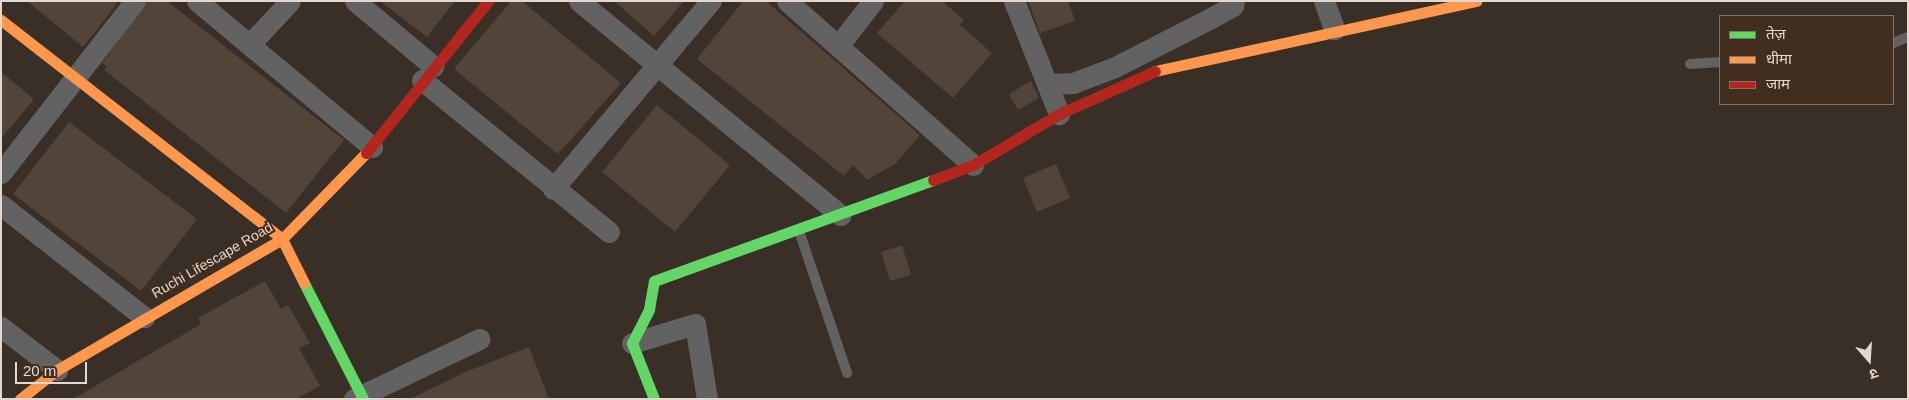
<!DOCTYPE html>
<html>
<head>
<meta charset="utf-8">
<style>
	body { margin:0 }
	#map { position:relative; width:1909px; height:400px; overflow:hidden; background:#392f27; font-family:Helvetica,"Noto Sans Devanagari",sans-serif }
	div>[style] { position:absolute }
	.building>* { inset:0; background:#524438 }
	.lane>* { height:10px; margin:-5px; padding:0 5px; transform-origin:5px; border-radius:5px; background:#616261 }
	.street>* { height:21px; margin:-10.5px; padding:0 10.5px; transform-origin:10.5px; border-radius:10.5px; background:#616261 }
	.fast>* { height:11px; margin:-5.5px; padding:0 5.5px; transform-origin:5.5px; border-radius:5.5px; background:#63d668 }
	.slow>* { height:11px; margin:-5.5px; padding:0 5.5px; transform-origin:5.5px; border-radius:5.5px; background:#ff974d }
	.jam>* { height:11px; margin:-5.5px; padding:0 5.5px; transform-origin:5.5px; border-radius:5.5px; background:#b3261e }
	span { translate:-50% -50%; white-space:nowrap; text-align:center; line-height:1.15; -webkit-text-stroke:4px #412e1f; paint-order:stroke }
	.street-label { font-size:14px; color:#e4d7ce }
	.frame { position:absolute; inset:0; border:2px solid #e4d7ce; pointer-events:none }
	.legend { position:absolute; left:1719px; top:15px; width:175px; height:90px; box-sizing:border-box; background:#412e1f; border:1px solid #827265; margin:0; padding:6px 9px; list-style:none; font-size:15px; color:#e4d7ce }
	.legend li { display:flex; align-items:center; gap:10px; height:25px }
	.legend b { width:25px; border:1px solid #827265 }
	.north { position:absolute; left:1844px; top:335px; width:50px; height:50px; -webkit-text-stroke:4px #412e1f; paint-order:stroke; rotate:161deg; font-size:14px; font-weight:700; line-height:20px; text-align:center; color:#e4d7ce }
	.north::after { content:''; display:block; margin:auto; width:18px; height:22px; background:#e4d7ce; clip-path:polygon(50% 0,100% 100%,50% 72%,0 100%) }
	.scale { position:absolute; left:15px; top:362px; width:72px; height:22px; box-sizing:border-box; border:2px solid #e4d7ce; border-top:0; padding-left:6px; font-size:15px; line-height:18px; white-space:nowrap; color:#e4d7ce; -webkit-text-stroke:4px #412e1f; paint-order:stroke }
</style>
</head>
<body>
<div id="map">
	<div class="building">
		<div style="clip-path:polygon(27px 1px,119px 1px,83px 47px)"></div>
		<div style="clip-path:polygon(147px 1px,167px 1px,344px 140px,286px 213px,104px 70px,107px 67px,102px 63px)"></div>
		<div style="clip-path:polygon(380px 1px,455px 1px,427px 37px)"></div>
		<div style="clip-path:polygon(511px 1px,522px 1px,621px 83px,558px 154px,454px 69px)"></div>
		<div style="clip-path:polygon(614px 1px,684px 1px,654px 36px)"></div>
		<div style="clip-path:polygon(743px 1px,766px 1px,920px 135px,895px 164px,867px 180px,853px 165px,844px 176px,697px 59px)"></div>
		<div style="clip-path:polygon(905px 1px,942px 1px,964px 20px,960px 25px,992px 53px,953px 98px,877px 33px)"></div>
		<div style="clip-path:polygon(1028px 1px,1068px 1px,1075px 21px,1040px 33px)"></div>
		<div style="clip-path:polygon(1px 72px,34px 99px,1px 139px)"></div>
		<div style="clip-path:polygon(1031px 81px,1039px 98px,1018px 110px,1009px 94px)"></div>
		<div style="clip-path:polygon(657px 105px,730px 165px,675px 232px,602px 172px)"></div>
		<div style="clip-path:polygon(69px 122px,197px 219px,141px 291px,13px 194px)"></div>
		<div style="clip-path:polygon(1056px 164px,1070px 198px,1037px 212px,1023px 178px)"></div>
		<div style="clip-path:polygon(902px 245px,911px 275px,890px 281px,881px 252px)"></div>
		<div style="clip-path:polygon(265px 281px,281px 309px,288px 305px,310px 343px,299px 348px,320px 386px,296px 399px,73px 399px,201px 324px,198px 318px)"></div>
		<div style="clip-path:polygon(529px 347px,549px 399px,410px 399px,463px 373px)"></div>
	</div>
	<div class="lane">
		<div style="left:1893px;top:43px;width:16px;rotate:-22deg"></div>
		<div style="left:1690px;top:64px;width:30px;rotate:-4deg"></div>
		<div style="left:799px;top:231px;width:150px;rotate:71.3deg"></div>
	</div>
	<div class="street">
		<div style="left:197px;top:1px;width:228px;rotate:39.8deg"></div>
		<div style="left:355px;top:1px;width:102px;rotate:39.8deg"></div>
		<div style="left:579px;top:1px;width:338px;rotate:39.3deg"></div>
		<div style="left:787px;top:1px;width:248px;rotate:41.4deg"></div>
		<div style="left:1014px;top:1px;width:122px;rotate:68.3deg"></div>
		<div style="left:1324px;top:1px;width:30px;rotate:70deg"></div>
		<div style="left:251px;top:43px;width:57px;rotate:-47.1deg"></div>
		<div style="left:838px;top:46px;width:57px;rotate:-52.1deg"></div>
		<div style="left:422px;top:80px;width:241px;rotate:39.1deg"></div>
		<div style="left:1047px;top:84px;width:26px;rotate:-2deg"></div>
		<div style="left:1073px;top:83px;width:45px;rotate:-20.9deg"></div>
		<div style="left:1115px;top:67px;width:108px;rotate:-27deg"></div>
		<div style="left:1211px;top:18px;width:25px;rotate:-29deg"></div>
		<div style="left:1233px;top:6px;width:5px;rotate:-79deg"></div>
		<div style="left:1px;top:173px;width:218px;rotate:-52.1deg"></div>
		<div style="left:553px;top:189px;width:246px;rotate:-50deg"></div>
		<div style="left:1px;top:205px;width:182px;rotate:38.1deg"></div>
		<div style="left:1px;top:327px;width:71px;rotate:37.5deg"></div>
		<div style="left:632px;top:343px;width:66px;rotate:-16.8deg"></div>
		<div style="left:695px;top:324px;width:76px;rotate:80.9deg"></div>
		<div style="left:354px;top:399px;width:139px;rotate:-25.6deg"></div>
	</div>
	<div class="fast">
		<div style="left:304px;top:283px;width:130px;rotate:63deg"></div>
		<div style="left:654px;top:399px;width:60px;rotate:-111.4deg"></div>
		<div style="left:632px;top:343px;width:38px;rotate:-63deg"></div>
		<div style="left:649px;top:309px;width:28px;rotate:-80deg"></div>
		<div style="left:654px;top:281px;width:297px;rotate:-19.9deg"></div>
	</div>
	<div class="slow">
		<div style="left:1px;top:20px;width:356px;rotate:37.9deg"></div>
		<div style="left:282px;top:239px;width:49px;rotate:63.4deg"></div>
		<div style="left:1155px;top:71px;width:329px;rotate:-12.3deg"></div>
		<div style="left:20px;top:399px;width:47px;rotate:-38.1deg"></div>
		<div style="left:57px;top:370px;width:260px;rotate:-30.2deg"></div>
		<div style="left:282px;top:239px;width:120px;rotate:-45.7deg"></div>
	</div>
	<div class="jam">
		<div style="left:366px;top:153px;width:195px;rotate:-51.2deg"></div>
		<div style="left:933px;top:180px;width:43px;rotate:-20.6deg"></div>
		<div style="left:973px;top:165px;width:100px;rotate:-30.7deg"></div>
		<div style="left:1059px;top:114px;width:105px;rotate:-24.1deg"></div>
	</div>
	<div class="street-label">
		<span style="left:212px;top:260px;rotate:-30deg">Ruchi Lifescape Road</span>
	</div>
	<div class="frame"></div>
	<ul class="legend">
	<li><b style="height:6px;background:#63d668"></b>तेज़</li>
	<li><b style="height:6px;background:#ff974d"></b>धीमा</li>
	<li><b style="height:6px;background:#b3261e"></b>जाम</li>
	</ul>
	<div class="north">उ</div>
	<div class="scale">20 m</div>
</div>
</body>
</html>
